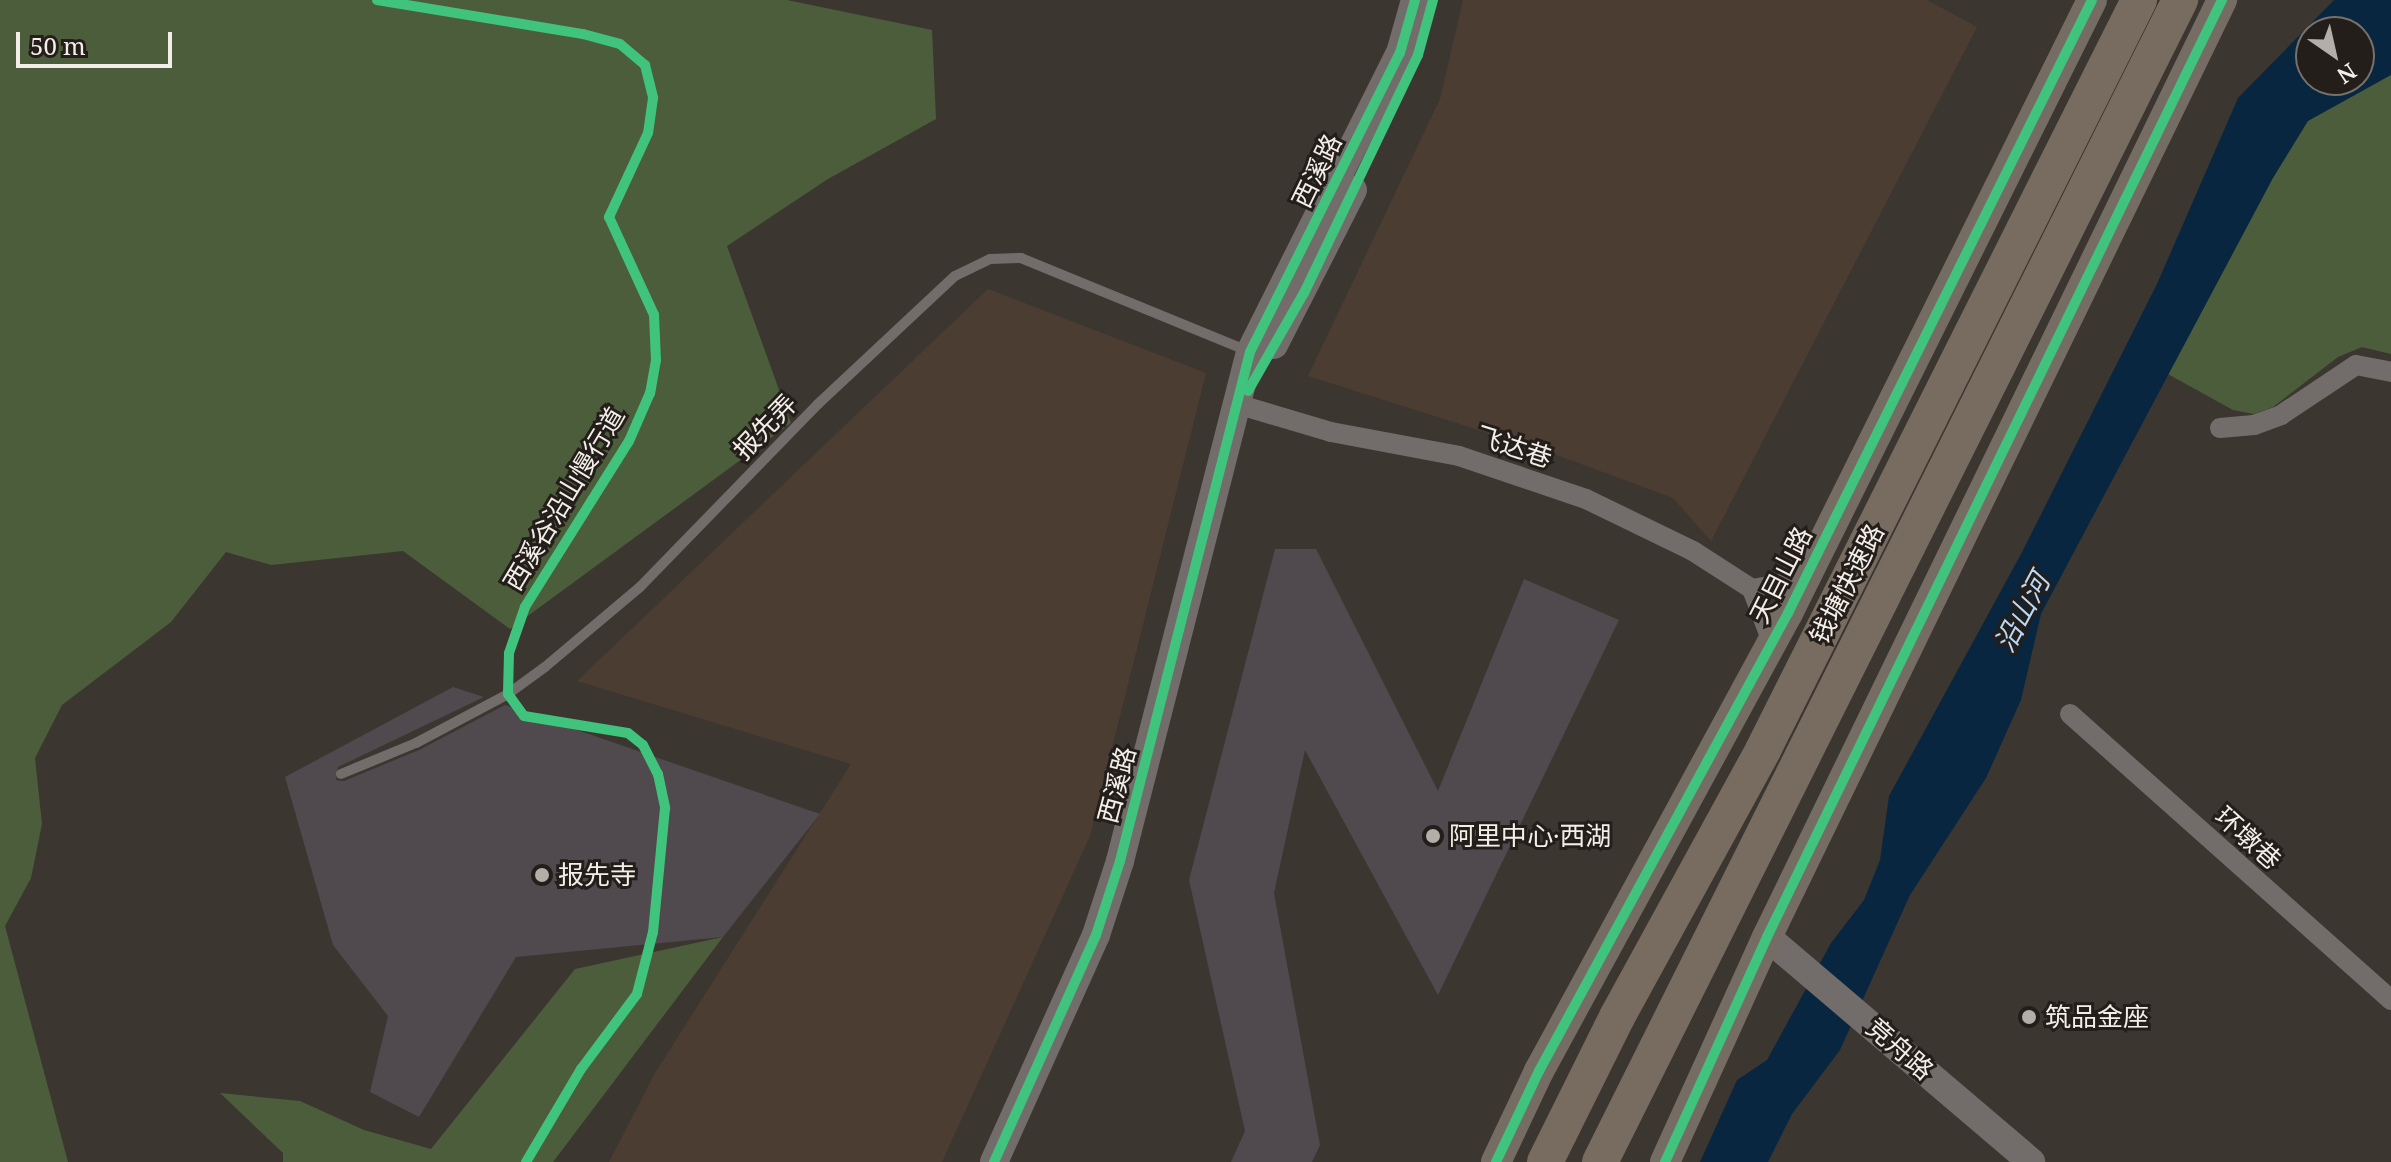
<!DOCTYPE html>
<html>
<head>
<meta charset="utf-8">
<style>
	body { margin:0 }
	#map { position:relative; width:2391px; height:1162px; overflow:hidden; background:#3c3631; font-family:"Noto Serif","Noto Sans SC",serif }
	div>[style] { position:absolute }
	.built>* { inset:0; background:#4b3d31 }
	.green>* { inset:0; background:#4c5d3b }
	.water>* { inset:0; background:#082640 }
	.building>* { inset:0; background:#50494e }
	.lane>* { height:10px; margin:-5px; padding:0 5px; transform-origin:5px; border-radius:5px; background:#726d6a }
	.street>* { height:20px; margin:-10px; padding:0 10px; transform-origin:10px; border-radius:10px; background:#726d6a }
	.secondary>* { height:28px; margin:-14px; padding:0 14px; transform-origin:14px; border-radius:14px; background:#726d6a }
	.primary>* { height:30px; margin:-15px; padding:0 15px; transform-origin:15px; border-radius:15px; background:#756c64 }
	.highway>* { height:36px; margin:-18px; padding:0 18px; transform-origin:18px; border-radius:18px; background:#786b60 }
	.cycleway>* { height:10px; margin:-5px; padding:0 5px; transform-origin:5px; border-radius:5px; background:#40c37c }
	.dots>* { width:22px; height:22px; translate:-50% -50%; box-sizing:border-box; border:4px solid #231e1a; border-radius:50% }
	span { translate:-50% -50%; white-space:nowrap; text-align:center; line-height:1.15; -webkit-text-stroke:6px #231e1a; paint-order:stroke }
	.street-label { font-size:26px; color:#f4eee8 }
	.poi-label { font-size:26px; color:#f4eee8 }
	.left { translate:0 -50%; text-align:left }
	.water-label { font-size:28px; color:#b8d8f9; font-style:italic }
	.north { position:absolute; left:2295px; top:16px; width:80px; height:80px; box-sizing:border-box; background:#231e1a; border:2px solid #77716c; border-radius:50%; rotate:146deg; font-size:22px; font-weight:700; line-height:32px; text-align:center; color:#f4eee8 }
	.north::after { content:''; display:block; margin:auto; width:28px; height:36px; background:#b4aea8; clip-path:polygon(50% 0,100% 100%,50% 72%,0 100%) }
	.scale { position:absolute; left:16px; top:32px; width:156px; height:36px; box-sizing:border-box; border:4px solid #f4eee8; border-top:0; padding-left:10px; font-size:24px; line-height:28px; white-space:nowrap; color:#f4eee8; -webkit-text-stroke:6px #231e1a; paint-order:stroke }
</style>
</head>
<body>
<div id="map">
	<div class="built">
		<div style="clip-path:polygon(1463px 0,1927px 0,1977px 27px,1711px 541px,1673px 498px,1554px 454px,1308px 376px,1440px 99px)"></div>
		<div style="clip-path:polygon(988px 289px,1206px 373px,1090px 836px,942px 1162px,609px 1162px,655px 1073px,851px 764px,577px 681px)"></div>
	</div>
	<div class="green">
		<div style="clip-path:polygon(0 0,787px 0,932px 30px,936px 119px,828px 179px,727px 246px,791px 423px,510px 629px,403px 551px,271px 565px,226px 552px,171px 622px,62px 705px,35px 758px,42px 824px,31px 878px,5px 926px,68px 1162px,0 1162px)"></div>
		<div style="clip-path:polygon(2391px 53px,2391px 354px,2362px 347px,2338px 357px,2273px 407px,2254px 414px,2233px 410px,2157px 368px,2318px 89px,2359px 80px)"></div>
		<div style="clip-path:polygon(723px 937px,553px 1162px,283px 1162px,283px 1153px,220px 1093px,300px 1101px,364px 1130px,431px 1149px,575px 969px)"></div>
	</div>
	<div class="water">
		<div style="clip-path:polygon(evenodd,2334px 0,2391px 0,2391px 75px,2308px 121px,2273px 178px,2041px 614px,2021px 700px,1986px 778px,1910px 895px,1840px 1050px,1792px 1114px,1768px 1162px,1700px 1162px,1737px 1080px,1767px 1060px,1831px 943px,1864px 900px,1880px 860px,1889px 796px,2021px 554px,2157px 284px,2238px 98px,2334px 0,2311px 32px,2359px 32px,2359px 80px,2311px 80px,2311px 32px)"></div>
	</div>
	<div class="building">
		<div style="clip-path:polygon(1275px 549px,1316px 549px,1438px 791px,1524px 579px,1619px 620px,1438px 995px,1305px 750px,1274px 893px,1320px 1145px,1312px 1162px,1231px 1162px,1245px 1131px,1189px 880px)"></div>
		<div style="clip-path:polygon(453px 687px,484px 697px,338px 767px,336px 780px,344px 781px,419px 750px,505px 705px,820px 814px,723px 937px,516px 957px,419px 1117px,370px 1092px,388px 1016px,333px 945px,285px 777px)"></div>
	</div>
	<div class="lane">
		<div style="left:341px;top:774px;width:81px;rotate:-22.5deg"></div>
		<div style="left:416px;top:743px;width:104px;rotate:-28deg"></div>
		<div style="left:508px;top:694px;width:46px;rotate:-36.1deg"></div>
		<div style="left:545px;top:667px;width:124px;rotate:-40.1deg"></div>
		<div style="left:640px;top:587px;width:255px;rotate:-45.8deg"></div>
		<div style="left:818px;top:404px;width:187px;rotate:-43.1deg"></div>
		<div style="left:955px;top:276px;width:39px;rotate:-26deg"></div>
		<div style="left:990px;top:259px;width:31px;rotate:-2deg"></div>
		<div style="left:1021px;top:258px;width:245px;rotate:22.3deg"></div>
	</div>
	<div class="street">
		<div style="left:1240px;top:405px;width:95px;rotate:16.5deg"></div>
		<div style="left:1331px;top:432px;width:130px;rotate:10.6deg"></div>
		<div style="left:1459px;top:456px;width:134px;rotate:18.7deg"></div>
		<div style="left:1586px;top:499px;width:119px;rotate:25.9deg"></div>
		<div style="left:1693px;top:551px;width:70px;rotate:32.8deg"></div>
		<div style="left:1752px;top:589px;width:57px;rotate:69.3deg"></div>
		<div style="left:2220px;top:428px;width:34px;rotate:-5deg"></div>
		<div style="left:2254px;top:425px;width:29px;rotate:-20deg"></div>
		<div style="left:2281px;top:415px;width:90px;rotate:-33.7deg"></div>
		<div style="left:2356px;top:365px;width:36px;rotate:11deg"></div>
		<div style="left:1752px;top:589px;width:53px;rotate:-9.8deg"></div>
		<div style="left:2070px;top:714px;width:430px;rotate:41.7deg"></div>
	</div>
	<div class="secondary">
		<div style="left:1274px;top:345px;width:174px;rotate:-63deg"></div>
		<div style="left:1767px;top:937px;width:347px;rotate:40.4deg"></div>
		<div style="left:994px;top:1162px;width:249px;rotate:-65.8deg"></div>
		<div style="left:1096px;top:935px;width:78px;rotate:-72deg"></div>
		<div style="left:1120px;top:861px;width:525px;rotate:-75.67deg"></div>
		<div style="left:1250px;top:352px;width:335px;rotate:-63.4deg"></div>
		<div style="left:1400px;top:53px;width:55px;rotate:-74.2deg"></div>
	</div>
	<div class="primary">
		<div style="left:1496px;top:1162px;width:101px;rotate:-64.7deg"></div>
		<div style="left:1539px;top:1071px;width:521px;rotate:-61.47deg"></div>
		<div style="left:1788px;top:613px;width:684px;rotate:-63.62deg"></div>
		<div style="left:1665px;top:1162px;width:247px;rotate:-65.6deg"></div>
		<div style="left:1767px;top:937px;width:1042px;rotate:-64.1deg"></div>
	</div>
	<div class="highway">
		<div style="left:1545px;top:1162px;width:162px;rotate:-63.6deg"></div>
		<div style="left:1617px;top:1017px;width:304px;rotate:-61.3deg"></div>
		<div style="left:1763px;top:750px;width:839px;rotate:-63.37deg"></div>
		<div style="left:1600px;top:1162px;width:1299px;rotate:-63.47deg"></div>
	</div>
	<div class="cycleway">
		<div style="left:377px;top:0;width:209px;rotate:9.4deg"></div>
		<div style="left:583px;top:34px;width:38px;rotate:15deg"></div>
		<div style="left:620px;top:44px;width:33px;rotate:40deg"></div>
		<div style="left:645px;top:65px;width:34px;rotate:76deg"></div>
		<div style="left:653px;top:98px;width:35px;rotate:98deg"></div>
		<div style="left:648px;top:133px;width:93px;rotate:114.9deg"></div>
		<div style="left:609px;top:217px;width:108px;rotate:65.3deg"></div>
		<div style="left:654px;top:315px;width:45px;rotate:87.5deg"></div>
		<div style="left:656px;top:360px;width:34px;rotate:100deg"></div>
		<div style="left:650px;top:393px;width:52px;rotate:113.6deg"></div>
		<div style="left:629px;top:441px;width:196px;rotate:122.1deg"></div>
		<div style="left:525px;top:607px;width:49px;rotate:109.2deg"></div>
		<div style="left:509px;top:653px;width:41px;rotate:91.4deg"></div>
		<div style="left:508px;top:694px;width:27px;rotate:54deg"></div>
		<div style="left:524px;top:716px;width:105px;rotate:9.3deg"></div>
		<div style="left:628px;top:733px;width:19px;rotate:39deg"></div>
		<div style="left:643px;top:745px;width:33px;rotate:63deg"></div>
		<div style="left:658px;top:774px;width:35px;rotate:78deg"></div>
		<div style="left:665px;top:808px;width:125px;rotate:95.5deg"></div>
		<div style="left:653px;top:932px;width:64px;rotate:104.5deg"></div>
		<div style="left:637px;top:994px;width:94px;rotate:126.7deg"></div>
		<div style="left:581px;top:1069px;width:108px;rotate:120.6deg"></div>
		<div style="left:1248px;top:391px;width:113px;rotate:-60.3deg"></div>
		<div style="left:1304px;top:293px;width:264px;rotate:-64.4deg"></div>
		<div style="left:1418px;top:55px;width:57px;rotate:-74.7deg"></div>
		<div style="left:994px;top:1162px;width:249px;rotate:-65.8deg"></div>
		<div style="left:1096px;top:935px;width:78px;rotate:-72deg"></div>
		<div style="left:1120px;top:861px;width:525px;rotate:-75.67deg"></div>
		<div style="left:1250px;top:352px;width:335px;rotate:-63.4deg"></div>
		<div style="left:1400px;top:53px;width:55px;rotate:-74.2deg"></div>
		<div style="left:1496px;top:1162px;width:101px;rotate:-64.7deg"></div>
		<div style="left:1539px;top:1071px;width:521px;rotate:-61.47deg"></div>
		<div style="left:1788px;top:613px;width:684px;rotate:-63.62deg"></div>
		<div style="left:1665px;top:1162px;width:247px;rotate:-65.6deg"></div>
		<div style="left:1767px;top:937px;width:1042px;rotate:-64.1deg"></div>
	</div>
	<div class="dots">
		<div style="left:1433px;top:836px;background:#b4aea8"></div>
		<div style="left:542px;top:875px;background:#b4aea8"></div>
		<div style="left:2029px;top:1017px;background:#b4aea8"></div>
	</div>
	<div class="street-label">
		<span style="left:1317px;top:171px;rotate:-64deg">西溪路</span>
		<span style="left:765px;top:427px;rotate:-46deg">报先弄</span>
		<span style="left:1514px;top:447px;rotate:18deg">飞达巷</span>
		<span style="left:564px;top:499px;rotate:-59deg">西溪谷沿山慢行道</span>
		<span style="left:1781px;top:575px;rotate:-63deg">天目山路</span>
		<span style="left:1847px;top:584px;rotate:-63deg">钱塘快速路</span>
		<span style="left:1117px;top:785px;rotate:-75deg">西溪路</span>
		<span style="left:2248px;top:838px;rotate:42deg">环墩巷</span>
		<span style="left:1900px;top:1049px;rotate:41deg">竞舟路</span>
	</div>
	<div class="poi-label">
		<span class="left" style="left:1449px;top:836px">阿里中心·西湖</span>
		<span class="left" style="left:558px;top:875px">报先寺</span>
		<span class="left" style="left:2045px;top:1017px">筑品金座</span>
	</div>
	<div class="water-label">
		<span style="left:2021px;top:612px;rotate:-62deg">沿山河</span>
	</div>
	<div class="north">N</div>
	<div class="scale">50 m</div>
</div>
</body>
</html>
